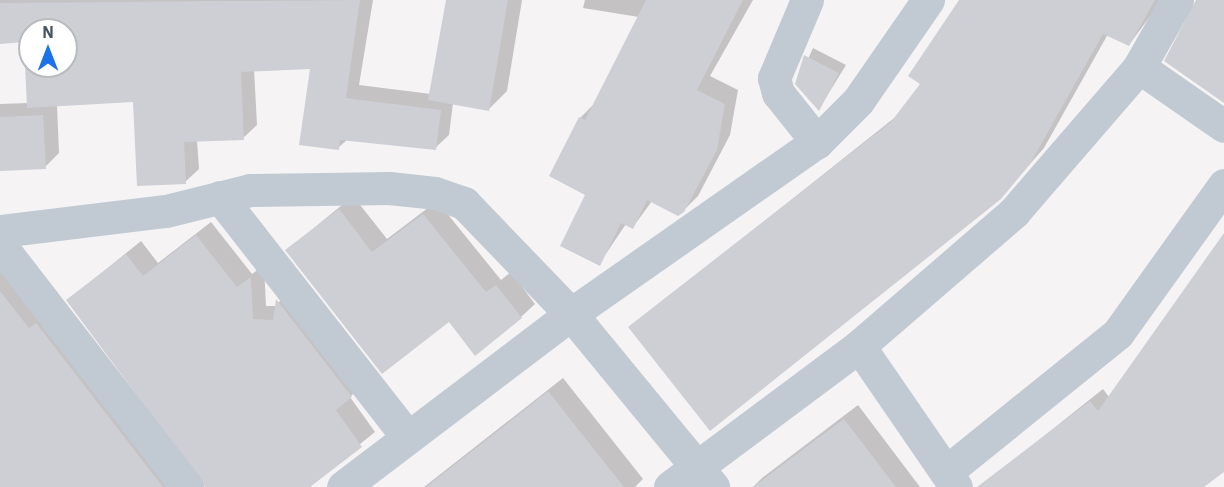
<!DOCTYPE html>
<html>
<head>
<meta charset="utf-8">
<style>
	body { margin:0 }
	#map { position:relative; width:1224px; height:487px; overflow:hidden; background:#f5f3f3; font-family:"IBM Plex Sans",sans-serif }
	div>[style] { position:absolute }
	.shadow>* { inset:0; background:#0003 }
	.building>* { inset:0; background:#cdcfd5 }
	.minor>* { height:33px; margin:-16.5px; padding:0 16.5px; transform-origin:16.5px; border-radius:16.5px; background:#c1cad2 }
	span { translate:-50% -50%; white-space:nowrap; text-align:center; line-height:1.15; -webkit-text-stroke:4.5px #fff; paint-order:stroke }
	.north { position:absolute; left:18px; top:18px; width:60px; height:60px; box-sizing:border-box; background:#fff; border:2px solid #b7bbc0; border-radius:50%; rotate:0deg; font-size:16px; font-weight:700; line-height:24px; text-align:center; color:#4a5661 }
	.north::after { content:''; display:block; margin:auto; width:21px; height:27px; background:#1a73e8; clip-path:polygon(50% 0,100% 100%,50% 72%,0 100%) }
</style>
</head>
<body>
<div id="map">
	<div class="shadow">
		<div style="clip-path:polygon(evenodd,0 0,373px 0,359px 85px,431px 94px,447px 0,522px 0,507px 91px,489px 109px,453px 103px,449px 135px,435px 148px,348px 139px,338px 148px,312px 67px,254px 69px,257px 125px,243px 138px,197px 140px,199px 169px,185px 182px,134px 101px,57px 105px,59px 153px,45px 167px,0 169px,0 104px,28px 103px,26px 41px,0 42px,0 0,30px 30px,66px 30px,66px 66px,30px 66px,30px 30px)"></div>
		<div style="clip-path:polygon(585px 0,753px 0,710px 76px,738px 90px,730px 135px,698px 196px,683px 211px,652px 201px,633px 227px,626px 224px,599px 264px,580px 118px,594px 104px,639px 17px,583px 8px)"></div>
		<div style="clip-path:polygon(964px 0,1162px 0,1129px 45px,1108px 34px,1044px 148px,1000px 198px,630px 328px,898px 115px,922px 84px)"></div>
		<div style="clip-path:polygon(813px 48px,846px 65px,819px 109px,797px 84px)"></div>
		<div style="clip-path:polygon(353px 196px,387px 239px,437px 201px,501px 280px,511px 272px,535px 304px,521px 317px,449px 320px,287px 250px)"></div>
		<div style="clip-path:polygon(211px 222px,252px 274px,264px 265px,266px 306px,276px 306px,291px 286px,365px 382px,350px 397px,375px 432px,307px 487px,205px 487px,203px 475px,68px 300px,141px 241px,158px 263px)"></div>
		<div style="clip-path:polygon(1224px 234px,1224px 461px,1203px 487px,980px 487px,1103px 389px,1109px 397px)"></div>
		<div style="clip-path:polygon(0 260px,192px 487px,0 487px)"></div>
		<div style="clip-path:polygon(563px 378px,643px 479px,635px 487px,424px 487px)"></div>
		<div style="clip-path:polygon(858px 405px,920px 487px,753px 487px,762px 478px)"></div>
	</div>
	<div class="building">
		<div style="clip-path:polygon(evenodd,360px 0,346px 98px,441px 110px,436px 150px,340px 140px,339px 150px,299px 145px,310px 69px,241px 72px,244px 140px,184px 142px,186px 184px,137px 186px,133px 102px,27px 108px,24px 42px,0 44px,0 3px,360px 0,30px 30px,66px 30px,66px 66px,30px 66px,30px 30px)"></div>
		<div style="clip-path:polygon(446px 0,508px 0,489px 111px,428px 100px)"></div>
		<div style="clip-path:polygon(646px 0,743px 0,697px 90px,725px 104px,717px 150px,684px 212px,678px 216px,647px 200px,633px 229px,621px 223px,600px 266px,560px 246px,585px 195px,549px 176px,579px 117px,585px 120px)"></div>
		<div style="clip-path:polygon(959px 0,1155px 0,1129px 46px,1103px 34px,1030px 164px,1001px 199px,710px 431px,628px 327px,891px 122px,920px 84px,908px 76px)"></div>
		<div style="clip-path:polygon(1196px 0,1224px 0,1224px 103px,1164px 61px)"></div>
		<div style="clip-path:polygon(804px 55px,839px 73px,819px 111px,795px 84px)"></div>
		<div style="clip-path:polygon(43px 115px,46px 169px,0 171px,0 117px)"></div>
		<div style="clip-path:polygon(339px 209px,372px 252px,423px 214px,486px 292px,496px 285px,522px 318px,475px 356px,449px 322px,382px 374px,285px 250px)"></div>
		<div style="clip-path:polygon(1224px 233px,1224px 472px,1204px 487px,977px 487px,1090px 401px,1098px 411px)"></div>
		<div style="clip-path:polygon(196px 235px,237px 287px,251px 277px,253px 319px,273px 320px,276px 299px,352px 397px,336px 410px,362px 447px,310px 487px,205px 487px,66px 300px,126px 254px,143px 276px)"></div>
		<div style="clip-path:polygon(0 291px,29px 328px,36px 323px,163px 487px,0 487px)"></div>
		<div style="clip-path:polygon(548px 391px,624px 487px,426px 487px,517px 416px)"></div>
		<div style="clip-path:polygon(844px 419px,896px 487px,753px 487px,818px 438px)"></div>
	</div>
	<div class="minor">
		<div style="left:807px;top:0;width:85px;rotate:112.9deg"></div>
		<div style="left:774px;top:78px;width:16px;rotate:75deg"></div>
		<div style="left:778px;top:93px;width:63px;rotate:51.5deg"></div>
		<div style="left:1139px;top:67px;width:103px;rotate:34.8deg"></div>
		<div style="left:220px;top:197px;width:302px;rotate:52deg"></div>
		<div style="left:0;top:231px;width:167px;rotate:-6.9deg"></div>
		<div style="left:166px;top:211px;width:87px;rotate:-14deg"></div>
		<div style="left:250px;top:190px;width:139px;rotate:-0.8deg"></div>
		<div style="left:389px;top:188px;width:46px;rotate:6.2deg"></div>
		<div style="left:435px;top:193px;width:31px;rotate:19deg"></div>
		<div style="left:464px;top:203px;width:154px;rotate:46.1deg"></div>
		<div style="left:571px;top:314px;width:224px;rotate:50.6deg"></div>
		<div style="left:0;top:245px;width:306px;rotate:52.3deg"></div>
		<div style="left:859px;top:346px;width:171px;rotate:55.5deg"></div>
		<div style="left:946px;top:472px;width:221px;rotate:-38.9deg"></div>
		<div style="left:1118px;top:333px;width:182px;rotate:-54.4deg"></div>
		<div style="left:343px;top:487px;width:286px;rotate:-37.2deg"></div>
		<div style="left:571px;top:314px;width:300px;rotate:-35deg"></div>
		<div style="left:817px;top:142px;width:58px;rotate:-45deg"></div>
		<div style="left:858px;top:101px;width:123px;rotate:-55.3deg"></div>
		<div style="left:670px;top:487px;width:236px;rotate:-36.7deg"></div>
		<div style="left:859px;top:346px;width:205px;rotate:-40.8deg"></div>
		<div style="left:1014px;top:212px;width:191px;rotate:-49.2deg"></div>
		<div style="left:1139px;top:67px;width:77px;rotate:-60.4deg"></div>
	</div>
	<div class="north">N</div>
</div>
</body>
</html>
